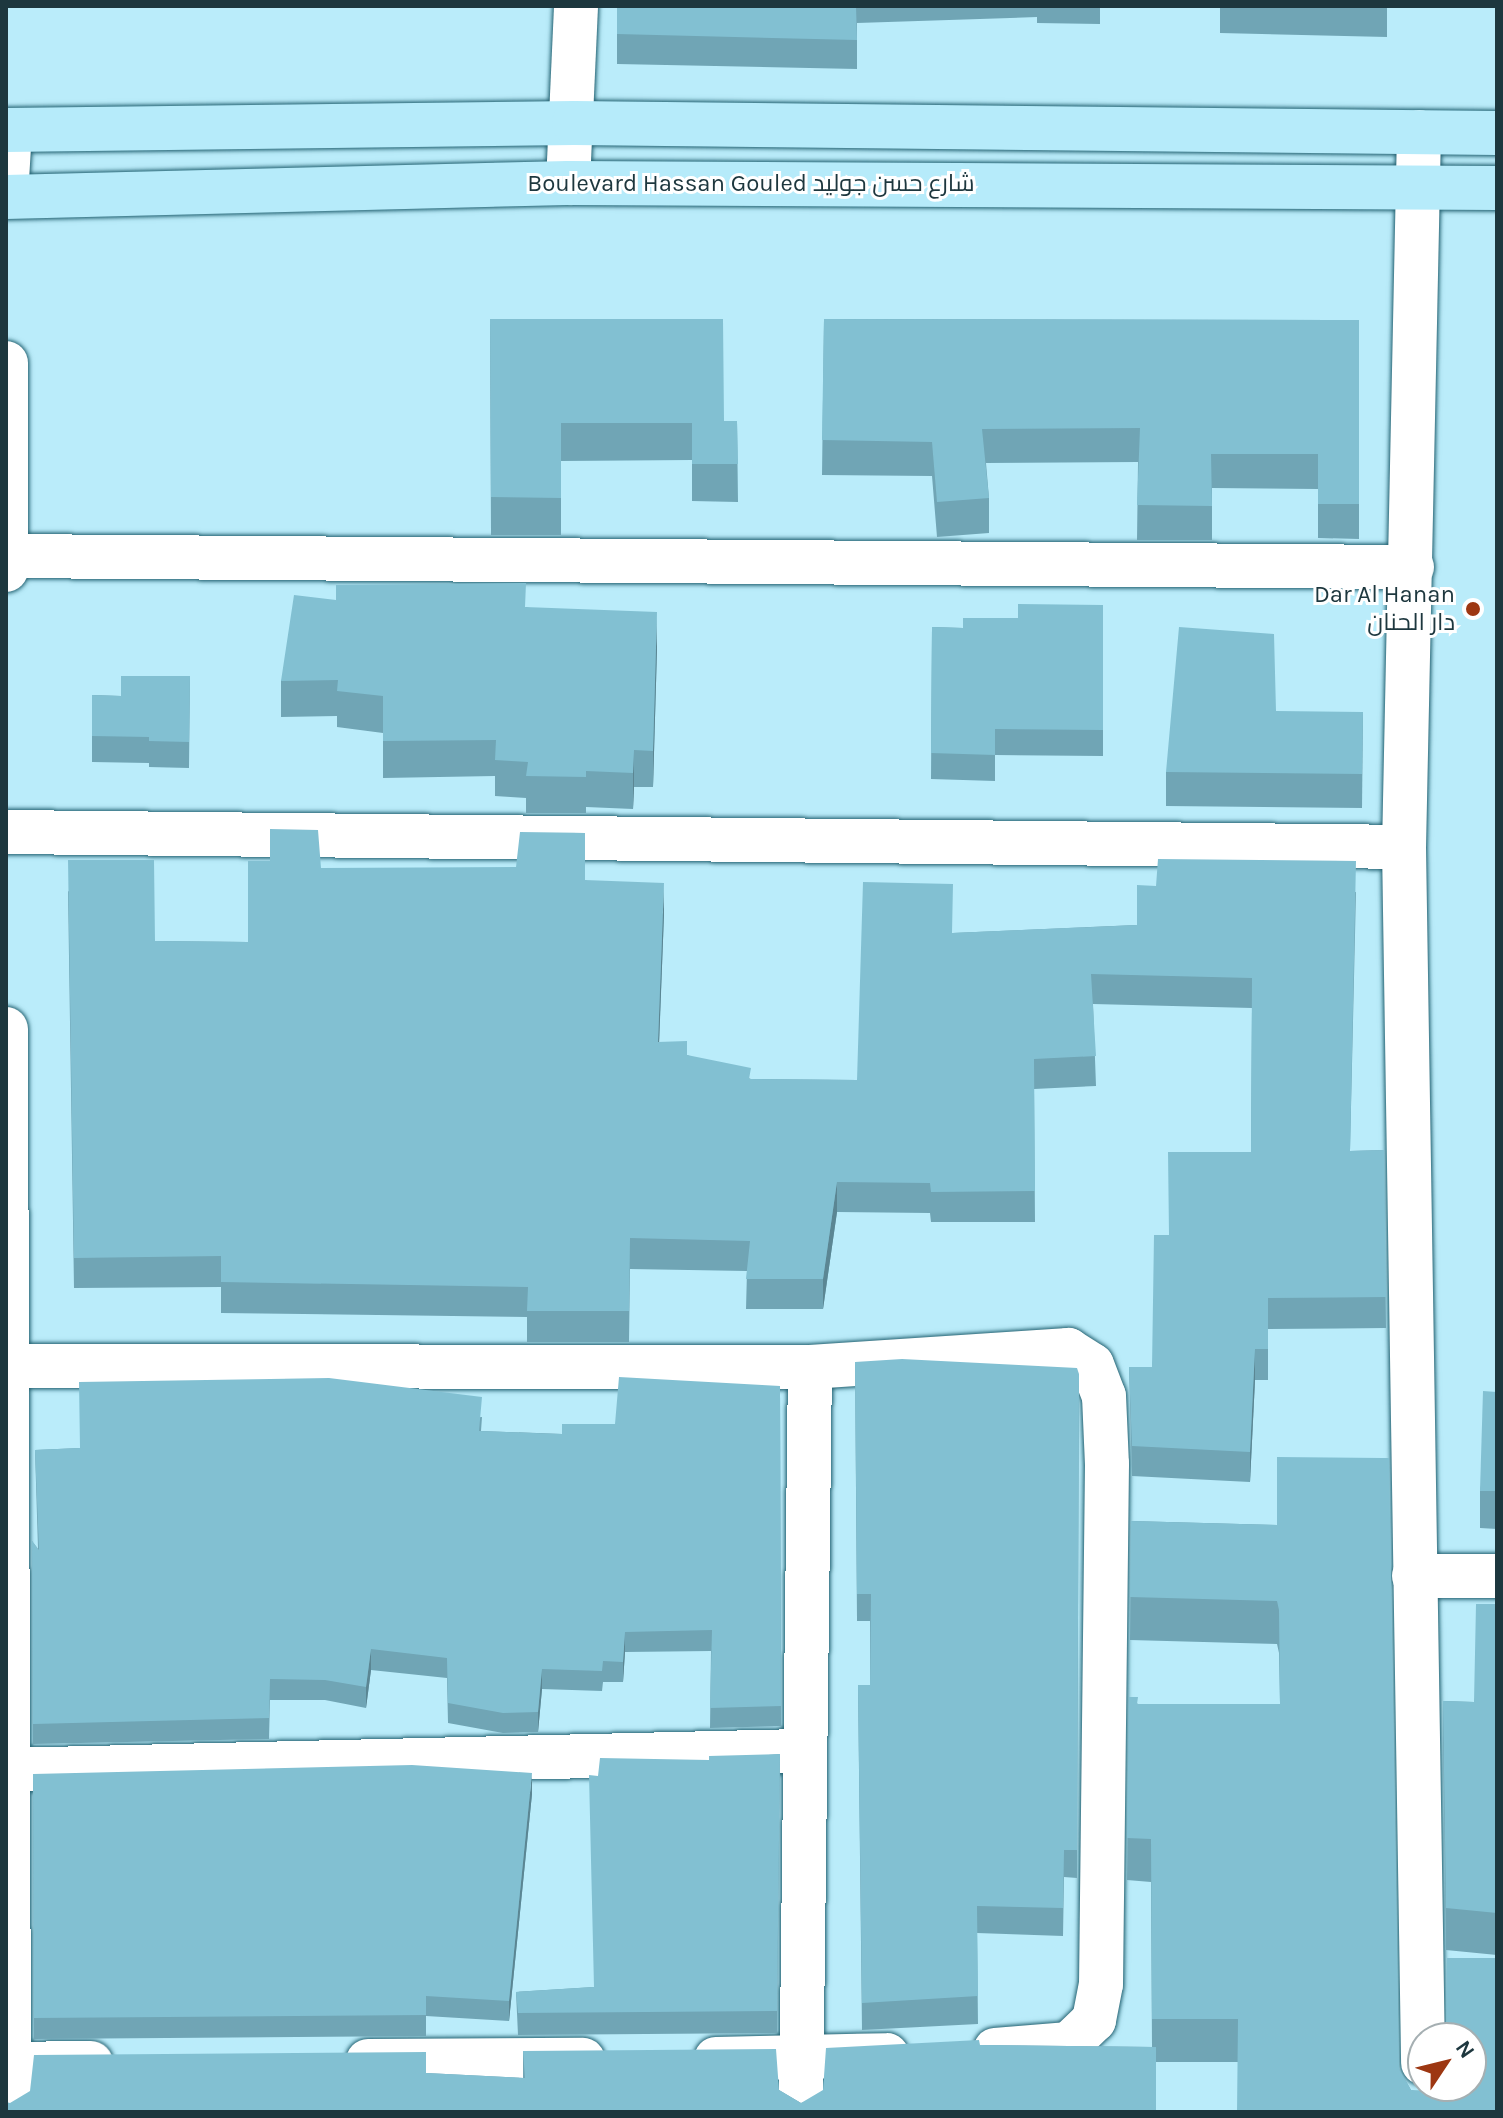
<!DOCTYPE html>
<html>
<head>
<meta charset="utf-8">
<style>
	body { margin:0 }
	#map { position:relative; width:1503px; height:2118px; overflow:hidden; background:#baecfa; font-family:Karla,Cairo,sans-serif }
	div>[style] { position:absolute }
	.roads { filter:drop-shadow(0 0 2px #236272) drop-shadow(0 0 2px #236272) }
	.minor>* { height:44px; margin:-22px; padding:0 22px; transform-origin:22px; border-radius:22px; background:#fff }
	.major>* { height:44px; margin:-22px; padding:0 22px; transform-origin:22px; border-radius:22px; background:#b6ebfa }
	.wall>* { inset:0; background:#70a5b5 }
	.shaded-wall>* { inset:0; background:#5b8693 }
	.building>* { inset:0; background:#82c0d2 }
	.dots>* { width:22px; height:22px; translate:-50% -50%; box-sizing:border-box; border:4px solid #fff; border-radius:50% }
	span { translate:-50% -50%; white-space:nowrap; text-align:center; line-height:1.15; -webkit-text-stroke:6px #fff; paint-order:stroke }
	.street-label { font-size:24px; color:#1d373e }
	.poi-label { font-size:24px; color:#1d373e }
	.right { translate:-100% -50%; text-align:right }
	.frame { position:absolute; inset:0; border:8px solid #1d373e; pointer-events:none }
	.north { position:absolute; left:1407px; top:2022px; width:80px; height:80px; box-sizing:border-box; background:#fff; border:2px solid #a5afb2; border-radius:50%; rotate:55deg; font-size:22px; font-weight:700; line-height:32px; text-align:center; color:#1d373e }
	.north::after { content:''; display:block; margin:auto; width:28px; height:36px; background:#9d3712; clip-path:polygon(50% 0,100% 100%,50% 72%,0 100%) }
</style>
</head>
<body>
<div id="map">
	<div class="roads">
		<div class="minor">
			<div style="left:1419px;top:132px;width:715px;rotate:91.2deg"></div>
			<div style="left:1404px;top:847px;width:1216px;rotate:89.1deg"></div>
			<div style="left:568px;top:183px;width:177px;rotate:-87.4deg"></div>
			<div style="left:6px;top:196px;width:66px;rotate:-86.5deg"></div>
			<div style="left:6px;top:363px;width:207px;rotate:90deg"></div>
			<div style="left:6px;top:556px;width:1406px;rotate:0.45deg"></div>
			<div style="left:6px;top:832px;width:1398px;rotate:0.61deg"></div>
			<div style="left:6px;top:1029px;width:1083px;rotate:89.84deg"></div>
			<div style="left:6px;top:1366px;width:804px;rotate:0.07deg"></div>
			<div style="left:810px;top:1367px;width:259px;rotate:-3.8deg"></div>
			<div style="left:1068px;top:1350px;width:28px;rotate:32deg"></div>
			<div style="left:1092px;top:1365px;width:33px;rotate:69deg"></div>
			<div style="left:1104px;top:1396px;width:68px;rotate:87.5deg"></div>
			<div style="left:1107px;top:1464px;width:520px;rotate:90.66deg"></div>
			<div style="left:1101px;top:1984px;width:37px;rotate:101deg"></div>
			<div style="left:1094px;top:2020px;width:35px;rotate:136deg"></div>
			<div style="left:1069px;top:2044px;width:74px;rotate:175.4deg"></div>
			<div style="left:1414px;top:1576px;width:83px"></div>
			<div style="left:6px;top:1770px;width:796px;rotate:-1.37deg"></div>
			<div style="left:716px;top:2059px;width:171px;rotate:-1.3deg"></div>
			<div style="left:368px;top:2061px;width:215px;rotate:-0.3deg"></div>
			<div style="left:6px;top:2064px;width:85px;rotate:-0.7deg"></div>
			<div style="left:801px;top:2112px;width:745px;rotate:-89.31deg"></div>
		</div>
		<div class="major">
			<div style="left:6px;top:130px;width:568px;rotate:-0.71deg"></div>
			<div style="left:574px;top:123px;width:923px;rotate:0.62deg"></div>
			<div style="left:6px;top:197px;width:562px;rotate:-1.43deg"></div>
			<div style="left:568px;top:183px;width:929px;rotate:0.31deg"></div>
		</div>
	</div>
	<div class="wall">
		<div style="clip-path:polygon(617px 6px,1100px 6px,1100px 24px,1037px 23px,1037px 17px,857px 23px,857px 69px,617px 64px)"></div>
		<div style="clip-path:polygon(1220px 6px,1387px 6px,1387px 37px,1220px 33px)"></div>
		<div style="clip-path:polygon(490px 319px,724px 421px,737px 421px,738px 502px,692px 501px,692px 460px,561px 461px,561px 535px,491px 535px)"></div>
		<div style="clip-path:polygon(824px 319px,1359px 320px,1359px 539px,1318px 538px,1318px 489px,1212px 488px,1212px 540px,1137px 540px,1138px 462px,986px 463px,989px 498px,989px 533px,937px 537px,932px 476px,822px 475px)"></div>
		<div style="clip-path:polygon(336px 600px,526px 607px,657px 649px,653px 787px,634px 787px,633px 809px,586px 807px,586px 813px,526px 813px,526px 798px,495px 796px,495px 776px,383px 778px,383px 733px,337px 727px,337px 716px,281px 717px,281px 681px)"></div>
		<div style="clip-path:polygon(1103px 605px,1103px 756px,995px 755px,995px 781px,931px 779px,932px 627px,963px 628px,1018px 618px)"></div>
		<div style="clip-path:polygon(190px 676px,189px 768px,149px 767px,149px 763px,92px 762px,92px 695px,121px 696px)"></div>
		<div style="clip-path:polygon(1363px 712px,1362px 808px,1166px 806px,1166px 772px)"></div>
		<div style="clip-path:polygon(321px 868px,585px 880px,664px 914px,659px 1042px,687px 1055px,751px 1079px,857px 1080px,953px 933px,1137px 925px,1356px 892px,1350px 1151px,1384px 1150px,1386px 1328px,1268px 1329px,1268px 1380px,1255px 1380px,1250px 1482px,1132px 1476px,1129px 1367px,1152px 1367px,1169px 1235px,1251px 1152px,1252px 1008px,1093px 1004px,1096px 1086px,1034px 1089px,1035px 1222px,931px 1222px,930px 1213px,837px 1212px,823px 1309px,746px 1309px,747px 1271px,630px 1269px,629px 1342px,527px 1342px,527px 1317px,221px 1313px,221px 1287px,74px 1288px,68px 891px,155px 941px,248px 942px)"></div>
		<div style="clip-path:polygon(855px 1362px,1079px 1374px,1077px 1878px,1064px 1877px,1063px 1936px,977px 1933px,978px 2024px,862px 2030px,858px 1685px,870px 1685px,870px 1621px,857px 1621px)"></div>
		<div style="clip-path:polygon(780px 1386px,781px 1726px,710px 1728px,711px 1651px,625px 1652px,623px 1682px,603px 1682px,602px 1691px,542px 1689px,538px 1732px,503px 1733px,448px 1723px,447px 1678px,371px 1670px,366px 1708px,325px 1700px,270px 1700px,269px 1739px,33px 1744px,32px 1541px,38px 1549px,35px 1450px,80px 1448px,482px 1417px,481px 1431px,562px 1434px,615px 1424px)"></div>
		<div style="clip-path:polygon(1497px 1392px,1497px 1529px,1480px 1528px,1480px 1491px)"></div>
		<div style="clip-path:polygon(1131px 1521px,1277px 1525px,1399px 2069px,1411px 2090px,1497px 2112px,1238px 2062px,1156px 2062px,1156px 2112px,10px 2103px,426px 2073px,523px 2078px,523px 2051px,779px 2090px,801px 2103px,980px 2045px,1152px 2047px,1151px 1882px,1127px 1880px,1129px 1697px,1138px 1704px,1280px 1704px,1279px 1653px,1277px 1644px,1130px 1640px)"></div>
		<div style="clip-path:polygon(1497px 1604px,1497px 1955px,1446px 1950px,1443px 1744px,1443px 1701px,1474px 1702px)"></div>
		<div style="clip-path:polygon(780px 1754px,777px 2033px,518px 2035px,516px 1992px,594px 1987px,598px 1776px,709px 1760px)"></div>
		<div style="clip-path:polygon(33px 1774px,532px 1794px,509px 2021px,426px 2016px,426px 2036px,34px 2039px)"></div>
	</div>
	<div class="shaded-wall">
		<div style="clip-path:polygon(657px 612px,657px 649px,653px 787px,653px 751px)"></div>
		<div style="clip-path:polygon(634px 750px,634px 787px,633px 809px,633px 773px)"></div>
		<div style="clip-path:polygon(664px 883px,664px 914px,658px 1072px,658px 1042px)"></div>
		<div style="clip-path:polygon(837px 1182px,837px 1212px,823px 1309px,823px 1279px)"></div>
		<div style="clip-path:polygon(1255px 1349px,1255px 1380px,1250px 1482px,1250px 1452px)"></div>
		<div style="clip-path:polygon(625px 1632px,625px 1652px,623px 1682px,623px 1662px)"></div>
		<div style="clip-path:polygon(371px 1649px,371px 1670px,366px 1708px,366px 1687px)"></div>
		<div style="clip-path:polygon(542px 1669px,542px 1689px,538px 1732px,538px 1712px)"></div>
		<div style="clip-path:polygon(532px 1773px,532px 1794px,509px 2021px,509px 2001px)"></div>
	</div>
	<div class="building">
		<div style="clip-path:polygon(617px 6px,856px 6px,857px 40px,617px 34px)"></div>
		<div style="clip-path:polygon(1316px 6px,1387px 6px,1387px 8px)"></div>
		<div style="clip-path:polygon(490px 319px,723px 319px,724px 421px,737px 421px,738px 464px,692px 464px,692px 423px,561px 423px,561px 498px,491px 497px)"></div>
		<div style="clip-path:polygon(824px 319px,1359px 320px,1359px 504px,1318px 504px,1318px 454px,1211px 454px,1212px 506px,1137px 505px,1140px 428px,982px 429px,989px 498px,937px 502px,932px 442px,822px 440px)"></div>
		<div style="clip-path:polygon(526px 583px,525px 607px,657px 612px,653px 751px,634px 750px,633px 773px,586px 771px,586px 777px,526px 776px,528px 762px,495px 760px,496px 740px,383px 741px,383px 696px,337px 691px,338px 680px,281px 681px,294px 595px,336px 600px,336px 585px)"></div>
		<div style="clip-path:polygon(1018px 604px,1103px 605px,1103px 730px,995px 729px,995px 755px,931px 753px,932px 627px,963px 628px,963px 618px,1018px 618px)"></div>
		<div style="clip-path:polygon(1179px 627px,1274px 634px,1276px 711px,1363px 712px,1362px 774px,1166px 772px)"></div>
		<div style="clip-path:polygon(121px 676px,190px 676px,189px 742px,149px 741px,149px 737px,92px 736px,92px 695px,121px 696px)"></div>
		<div style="clip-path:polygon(270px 829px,318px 830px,321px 868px,516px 867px,520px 832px,585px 833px,585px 880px,664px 883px,658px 1042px,687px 1041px,687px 1055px,751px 1068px,749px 1079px,857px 1080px,863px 882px,953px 884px,952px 933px,1137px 925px,1137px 885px,1156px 886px,1158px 859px,1356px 861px,1350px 1151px,1384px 1150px,1386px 1297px,1268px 1298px,1268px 1349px,1255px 1349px,1250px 1452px,1132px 1446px,1129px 1367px,1152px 1367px,1154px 1235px,1169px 1235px,1168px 1152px,1251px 1152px,1252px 978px,1091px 974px,1096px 1056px,1034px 1059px,1035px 1191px,931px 1192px,930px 1183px,837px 1182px,823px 1279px,746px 1279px,750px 1241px,630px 1238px,629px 1311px,527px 1311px,528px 1287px,221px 1282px,221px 1256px,74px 1258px,68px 860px,154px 860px,155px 941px,248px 942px,248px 861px,270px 861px)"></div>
		<div style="clip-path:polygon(902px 1359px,1077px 1368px,1079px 1374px,1077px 1850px,1064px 1850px,1063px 1908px,977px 1906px,978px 1996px,862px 2003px,858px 1685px,870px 1685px,871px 1594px,857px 1594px,855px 1362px)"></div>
		<div style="clip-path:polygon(619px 1377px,780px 1386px,781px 1706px,710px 1708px,712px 1630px,625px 1632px,623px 1662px,603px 1661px,602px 1671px,542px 1669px,538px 1712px,503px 1713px,448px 1703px,447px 1658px,371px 1649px,366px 1687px,325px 1680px,270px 1679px,269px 1718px,33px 1724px,32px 1541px,39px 1550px,35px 1450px,80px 1448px,79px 1382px,329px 1378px,482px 1397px,479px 1431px,562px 1434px,562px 1424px,615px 1424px)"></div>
		<div style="clip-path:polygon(1483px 1391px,1497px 1392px,1497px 1491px,1480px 1491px)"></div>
		<div style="clip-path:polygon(1277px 1457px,1389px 1458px,1399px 2069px,1411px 2090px,1436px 2091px,1441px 2086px,1471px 2086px,1471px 2038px,1446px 2038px,1447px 1958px,1497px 1958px,1497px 2112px,1237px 2112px,1238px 2019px,1152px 2019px,1151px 1839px,1127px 1838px,1129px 1697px,1138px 1697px,1137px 1704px,1280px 1704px,1279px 1610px,1277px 1601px,1130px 1597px,1131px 1521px,1277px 1525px)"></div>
		<div style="clip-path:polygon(1476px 1604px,1497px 1604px,1497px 1913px,1446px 1908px,1443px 1701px,1474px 1702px)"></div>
		<div style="clip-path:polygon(780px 1754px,777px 2011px,518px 2013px,516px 1992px,594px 1987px,589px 1775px,598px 1776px,600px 1758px,709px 1760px,709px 1756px)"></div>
		<div style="clip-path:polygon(412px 1765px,532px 1773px,509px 2001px,426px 1996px,426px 2015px,34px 2018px,33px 1774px)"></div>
		<div style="clip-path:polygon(979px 2040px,980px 2045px,1156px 2047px,1156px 2112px,6px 2112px,6px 2102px,10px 2103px,30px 2091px,34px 2055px,426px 2052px,426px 2073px,525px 2078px,523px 2051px,776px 2049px,779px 2090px,801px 2103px,823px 2090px,826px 2048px)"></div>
	</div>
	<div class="dots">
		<div style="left:1473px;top:609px;background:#9d3712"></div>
	</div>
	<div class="street-label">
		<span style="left:751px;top:184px">Boulevard Hassan Gouled شارع حسن جوليد</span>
	</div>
	<div class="poi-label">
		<span class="right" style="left:1455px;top:609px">Dar Al Hanan<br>دار الحنان</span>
	</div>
	<div class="frame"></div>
	<div class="north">N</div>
</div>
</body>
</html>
